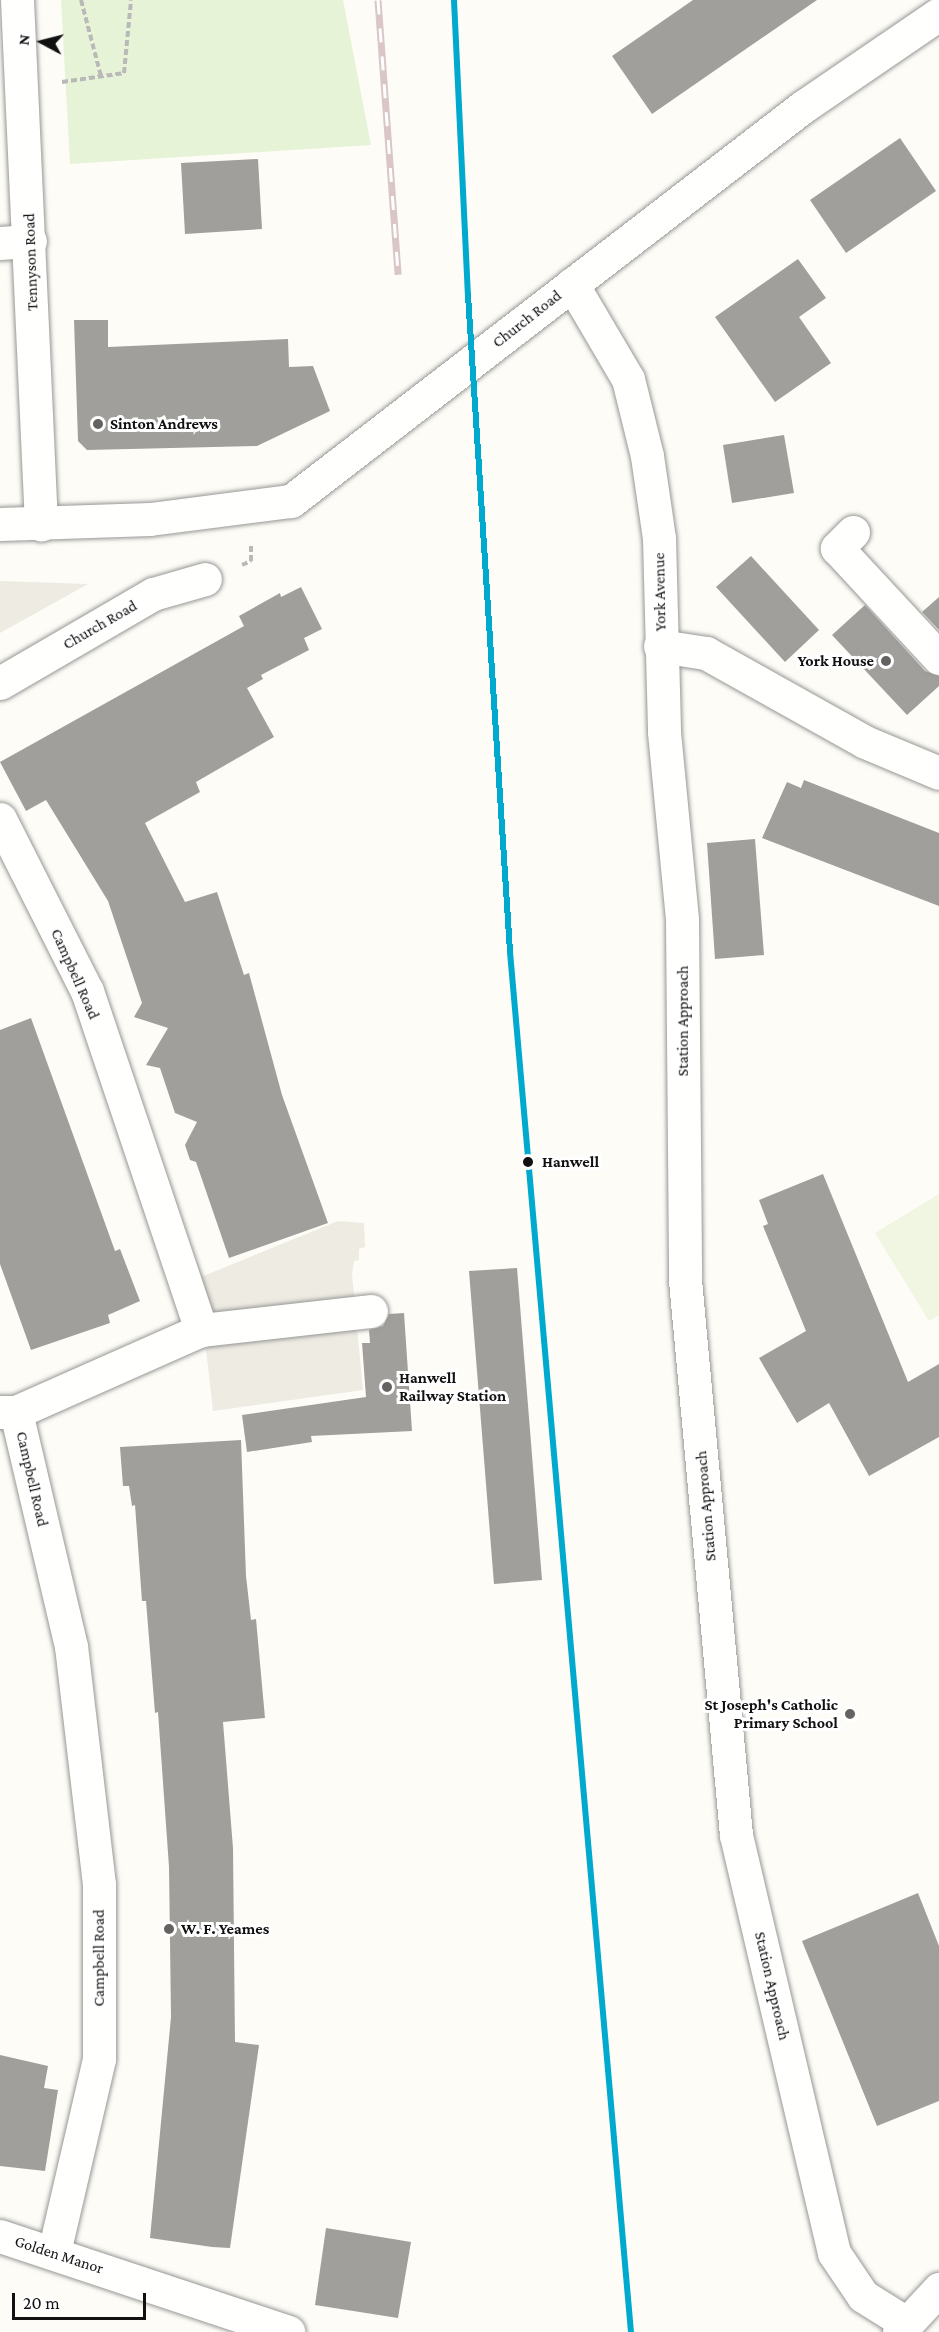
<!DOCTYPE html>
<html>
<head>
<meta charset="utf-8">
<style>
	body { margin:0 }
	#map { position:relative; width:939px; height:2332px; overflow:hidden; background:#fdfcf7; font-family:"Crimson Pro",serif }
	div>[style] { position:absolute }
	.green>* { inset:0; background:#e7f3d7 }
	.pitch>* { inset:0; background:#f0f6e1 }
	.plaza>* { inset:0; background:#edebe2 }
	.building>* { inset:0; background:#a19f9c }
	.path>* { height:4px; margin-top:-2px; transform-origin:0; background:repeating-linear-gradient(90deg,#b9b9b8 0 6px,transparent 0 9px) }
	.roads { filter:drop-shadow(0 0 2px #979795) drop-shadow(0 0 2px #979795) }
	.minor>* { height:33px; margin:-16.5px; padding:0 16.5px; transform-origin:16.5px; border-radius:16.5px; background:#fffffe }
	.rail>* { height:7px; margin-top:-3.5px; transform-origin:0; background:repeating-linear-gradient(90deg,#fff 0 14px,#d9c6c7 0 28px); box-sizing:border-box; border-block:2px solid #d9c6c7 }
	.rail-1>* { height:6px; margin:-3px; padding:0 3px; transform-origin:3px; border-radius:3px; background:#00a9ce }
	.dots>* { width:16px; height:16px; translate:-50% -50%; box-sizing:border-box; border:3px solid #fff; border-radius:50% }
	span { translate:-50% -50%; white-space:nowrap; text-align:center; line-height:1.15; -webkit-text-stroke:6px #fff; paint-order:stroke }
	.street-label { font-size:16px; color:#111 }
	.poi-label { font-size:16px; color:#111; font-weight:700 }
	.left { translate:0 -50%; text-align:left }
	.right { translate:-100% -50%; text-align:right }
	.stop-label { font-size:16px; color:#111; font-weight:700 }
	.north { position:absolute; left:12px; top:12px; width:60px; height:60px; -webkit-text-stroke:4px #fff; paint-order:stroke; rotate:277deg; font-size:16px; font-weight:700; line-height:24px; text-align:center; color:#111 }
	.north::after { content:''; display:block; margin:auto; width:21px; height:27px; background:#111; clip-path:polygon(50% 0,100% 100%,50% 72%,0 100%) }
	.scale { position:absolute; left:12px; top:2293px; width:134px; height:27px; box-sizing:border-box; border:3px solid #111; border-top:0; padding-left:8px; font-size:18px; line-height:21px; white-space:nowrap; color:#111; -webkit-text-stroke:4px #fff; paint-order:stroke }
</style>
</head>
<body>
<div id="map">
	<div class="green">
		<div style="clip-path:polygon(61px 0,343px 0,371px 145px,70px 164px)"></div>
	</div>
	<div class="pitch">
		<div style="clip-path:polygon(939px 1194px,939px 1315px,929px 1321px,875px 1233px)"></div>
	</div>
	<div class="plaza">
		<div style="clip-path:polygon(0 581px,88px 584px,0 633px)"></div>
		<div style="clip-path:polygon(338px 1221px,364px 1223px,365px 1247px,359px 1249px,359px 1260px,354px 1261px,352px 1274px,363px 1390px,213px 1411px,206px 1349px,215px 1341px,215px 1322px,201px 1277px)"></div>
	</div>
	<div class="building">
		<div style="clip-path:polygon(693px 0,817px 0,652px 114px,612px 56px)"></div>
		<div style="clip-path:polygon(900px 138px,936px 191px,846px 253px,810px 200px)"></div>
		<div style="clip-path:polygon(258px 159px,262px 229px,185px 234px,181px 163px)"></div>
		<div style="clip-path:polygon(798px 259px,826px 298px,799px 317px,831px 363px,775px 402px,715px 317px)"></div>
		<div style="clip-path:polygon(74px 320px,108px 320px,108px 347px,288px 339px,289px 367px,313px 366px,330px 411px,257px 446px,87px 450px,78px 441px)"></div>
		<div style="clip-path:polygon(784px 435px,794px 493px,732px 503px,723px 445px)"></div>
		<div style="clip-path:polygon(751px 556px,819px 630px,785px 662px,716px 587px)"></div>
		<div style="clip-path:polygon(301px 587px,322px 629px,304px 638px,309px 650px,261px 675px,263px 679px,247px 688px,274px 737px,196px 782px,200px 792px,145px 823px,185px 902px,217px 892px,244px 975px,249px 973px,282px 1095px,328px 1223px,229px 1258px,196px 1162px,190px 1160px,185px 1145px,197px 1122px,175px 1113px,160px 1068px,146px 1065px,168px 1028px,134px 1017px,142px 1003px,108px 901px,46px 800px,26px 811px,0 762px,244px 626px,239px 616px,280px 593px,281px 597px)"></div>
		<div style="clip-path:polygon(939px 597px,939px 630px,922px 612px)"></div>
		<div style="clip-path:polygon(865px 605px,925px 671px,939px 676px,939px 686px,907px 715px,832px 635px)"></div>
		<div style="clip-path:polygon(804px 780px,939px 833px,939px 906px,762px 838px,787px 782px,801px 788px)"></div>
		<div style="clip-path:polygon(755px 839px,764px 955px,715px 959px,707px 843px)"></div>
		<div style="clip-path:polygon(31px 1018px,115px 1251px,120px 1249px,140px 1301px,108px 1315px,110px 1323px,31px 1350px,0 1264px,0 1030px)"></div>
		<div style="clip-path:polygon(823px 1174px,908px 1382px,939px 1364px,939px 1437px,869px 1476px,829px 1403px,797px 1423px,759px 1358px,806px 1331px,763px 1226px,768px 1224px,759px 1200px)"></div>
		<div style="clip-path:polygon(517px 1268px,542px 1580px,494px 1584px,469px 1271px)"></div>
		<div style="clip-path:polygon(404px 1313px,412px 1431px,311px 1436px,312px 1442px,247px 1452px,242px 1415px,366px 1397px,362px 1343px,370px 1343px,369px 1330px,383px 1326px,389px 1314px)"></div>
		<div style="clip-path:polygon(241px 1440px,246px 1576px,251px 1620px,256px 1619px,265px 1718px,223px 1722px,233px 1848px,235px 2042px,259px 2045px,230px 2248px,212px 2247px,150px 2238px,171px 2017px,169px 1867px,158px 1712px,155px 1713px,146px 1601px,142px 1601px,135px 1505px,132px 1506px,129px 1486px,123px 1486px,120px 1447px)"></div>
		<div style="clip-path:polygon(918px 1893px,939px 1946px,939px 2101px,877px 2126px,802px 1941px)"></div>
		<div style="clip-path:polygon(0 2055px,48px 2066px,44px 2088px,58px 2090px,45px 2171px,0 2166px)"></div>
		<div style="clip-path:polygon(326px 2228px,411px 2242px,398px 2318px,315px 2305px)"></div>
	</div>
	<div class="path">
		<div style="left:81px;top:0;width:79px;rotate:75.3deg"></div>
		<div style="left:62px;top:82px;width:63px;rotate:-8.3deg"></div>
		<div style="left:124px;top:73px;width:73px;rotate:-84.5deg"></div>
		<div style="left:242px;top:565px;width:10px;rotate:-24deg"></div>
		<div style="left:251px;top:561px;width:15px;rotate:-90deg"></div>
	</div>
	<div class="roads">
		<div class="minor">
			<div style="left:17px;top:0;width:525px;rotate:87.38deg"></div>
			<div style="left:0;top:243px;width:30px;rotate:-4deg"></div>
			<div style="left:572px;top:284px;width:110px;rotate:59.5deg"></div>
			<div style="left:628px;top:379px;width:79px;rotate:76.1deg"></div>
			<div style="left:647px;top:456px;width:83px;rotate:81.7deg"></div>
			<div style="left:659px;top:538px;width:194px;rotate:88.5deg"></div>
			<div style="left:664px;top:732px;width:189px;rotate:84.5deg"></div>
			<div style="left:682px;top:920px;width:360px;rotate:89.5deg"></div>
			<div style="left:685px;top:1280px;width:557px;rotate:84.75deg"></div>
			<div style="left:736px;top:1835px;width:429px;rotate:76.8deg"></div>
			<div style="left:834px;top:2253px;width:52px;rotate:56deg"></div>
			<div style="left:863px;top:2296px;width:51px;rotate:32.1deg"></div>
			<div style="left:0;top:524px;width:150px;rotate:-1.9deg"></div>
			<div style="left:150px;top:519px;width:142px;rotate:-7.3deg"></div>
			<div style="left:291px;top:501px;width:647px;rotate:-37.6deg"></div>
			<div style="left:804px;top:106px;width:163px;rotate:-34.3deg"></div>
			<div style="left:853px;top:532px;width:23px;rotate:135deg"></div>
			<div style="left:837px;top:548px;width:150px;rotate:47.2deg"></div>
			<div style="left:660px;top:646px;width:47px;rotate:8.7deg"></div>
			<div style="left:706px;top:653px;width:182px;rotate:29.2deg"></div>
			<div style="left:865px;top:742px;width:80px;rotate:22.7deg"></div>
			<div style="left:0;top:683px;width:177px;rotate:-30.2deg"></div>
			<div style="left:153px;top:594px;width:54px;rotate:-16.1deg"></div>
			<div style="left:0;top:819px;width:193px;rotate:63.2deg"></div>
			<div style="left:87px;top:991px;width:358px;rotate:71.4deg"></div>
			<div style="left:201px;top:1330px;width:202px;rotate:156.1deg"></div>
			<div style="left:16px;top:1412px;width:16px;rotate:180deg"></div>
			<div style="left:201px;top:1330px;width:171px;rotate:-6.4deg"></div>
			<div style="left:16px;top:1412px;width:240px;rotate:76.8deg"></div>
			<div style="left:71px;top:1646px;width:240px;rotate:83.3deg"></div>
			<div style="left:99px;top:1884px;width:175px;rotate:90deg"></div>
			<div style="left:99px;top:2059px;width:198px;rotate:103.1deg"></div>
			<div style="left:0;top:2236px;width:304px;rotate:18.4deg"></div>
			<div style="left:899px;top:2332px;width:59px;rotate:-47.1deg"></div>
		</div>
	</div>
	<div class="rail">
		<div style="left:378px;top:0;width:275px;rotate:85.8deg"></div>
	</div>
	<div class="rail-1">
		<div style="left:454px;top:0;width:295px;rotate:87.3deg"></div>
		<div style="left:468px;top:295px;width:658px;rotate:86.34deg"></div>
		<div style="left:510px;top:952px;width:1385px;rotate:84.99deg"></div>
	</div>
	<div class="dots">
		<div style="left:98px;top:424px;background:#646362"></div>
		<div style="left:886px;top:661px;background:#646362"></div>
		<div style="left:528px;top:1162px;background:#111"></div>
		<div style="left:387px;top:1387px;background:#646362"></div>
		<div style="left:850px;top:1714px;background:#646362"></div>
		<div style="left:169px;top:1929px;background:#646362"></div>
	</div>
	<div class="street-label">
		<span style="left:31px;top:262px;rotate:-92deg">Tennyson Road</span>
		<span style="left:527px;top:319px;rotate:-38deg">Church Road</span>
		<span style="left:660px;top:592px;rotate:-91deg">York Avenue</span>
		<span style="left:100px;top:625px;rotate:-30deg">Church Road</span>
		<span style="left:75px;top:974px;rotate:66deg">Campbell Road</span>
		<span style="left:683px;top:1021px;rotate:-90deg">Station Approach</span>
		<span style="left:32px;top:1479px;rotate:77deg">Campbell Road</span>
		<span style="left:706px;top:1506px;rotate:-95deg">Station Approach</span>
		<span style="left:99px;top:1958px;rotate:-90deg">Campbell Road</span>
		<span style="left:772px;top:1986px;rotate:77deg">Station Approach</span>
		<span style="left:59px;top:2255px;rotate:18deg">Golden Manor</span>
	</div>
	<div class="poi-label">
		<span class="left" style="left:110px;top:424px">Sinton Andrews</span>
		<span class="right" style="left:874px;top:661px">York House</span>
		<span class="left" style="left:399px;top:1387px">Hanwell<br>Railway Station</span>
		<span class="right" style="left:838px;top:1714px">St Joseph's Catholic<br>Primary School</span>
		<span class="left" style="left:181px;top:1929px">W. F. Yeames</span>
	</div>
	<div class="stop-label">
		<span class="left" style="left:542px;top:1162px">Hanwell</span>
	</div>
	<div class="north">N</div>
	<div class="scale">20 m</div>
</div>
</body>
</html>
